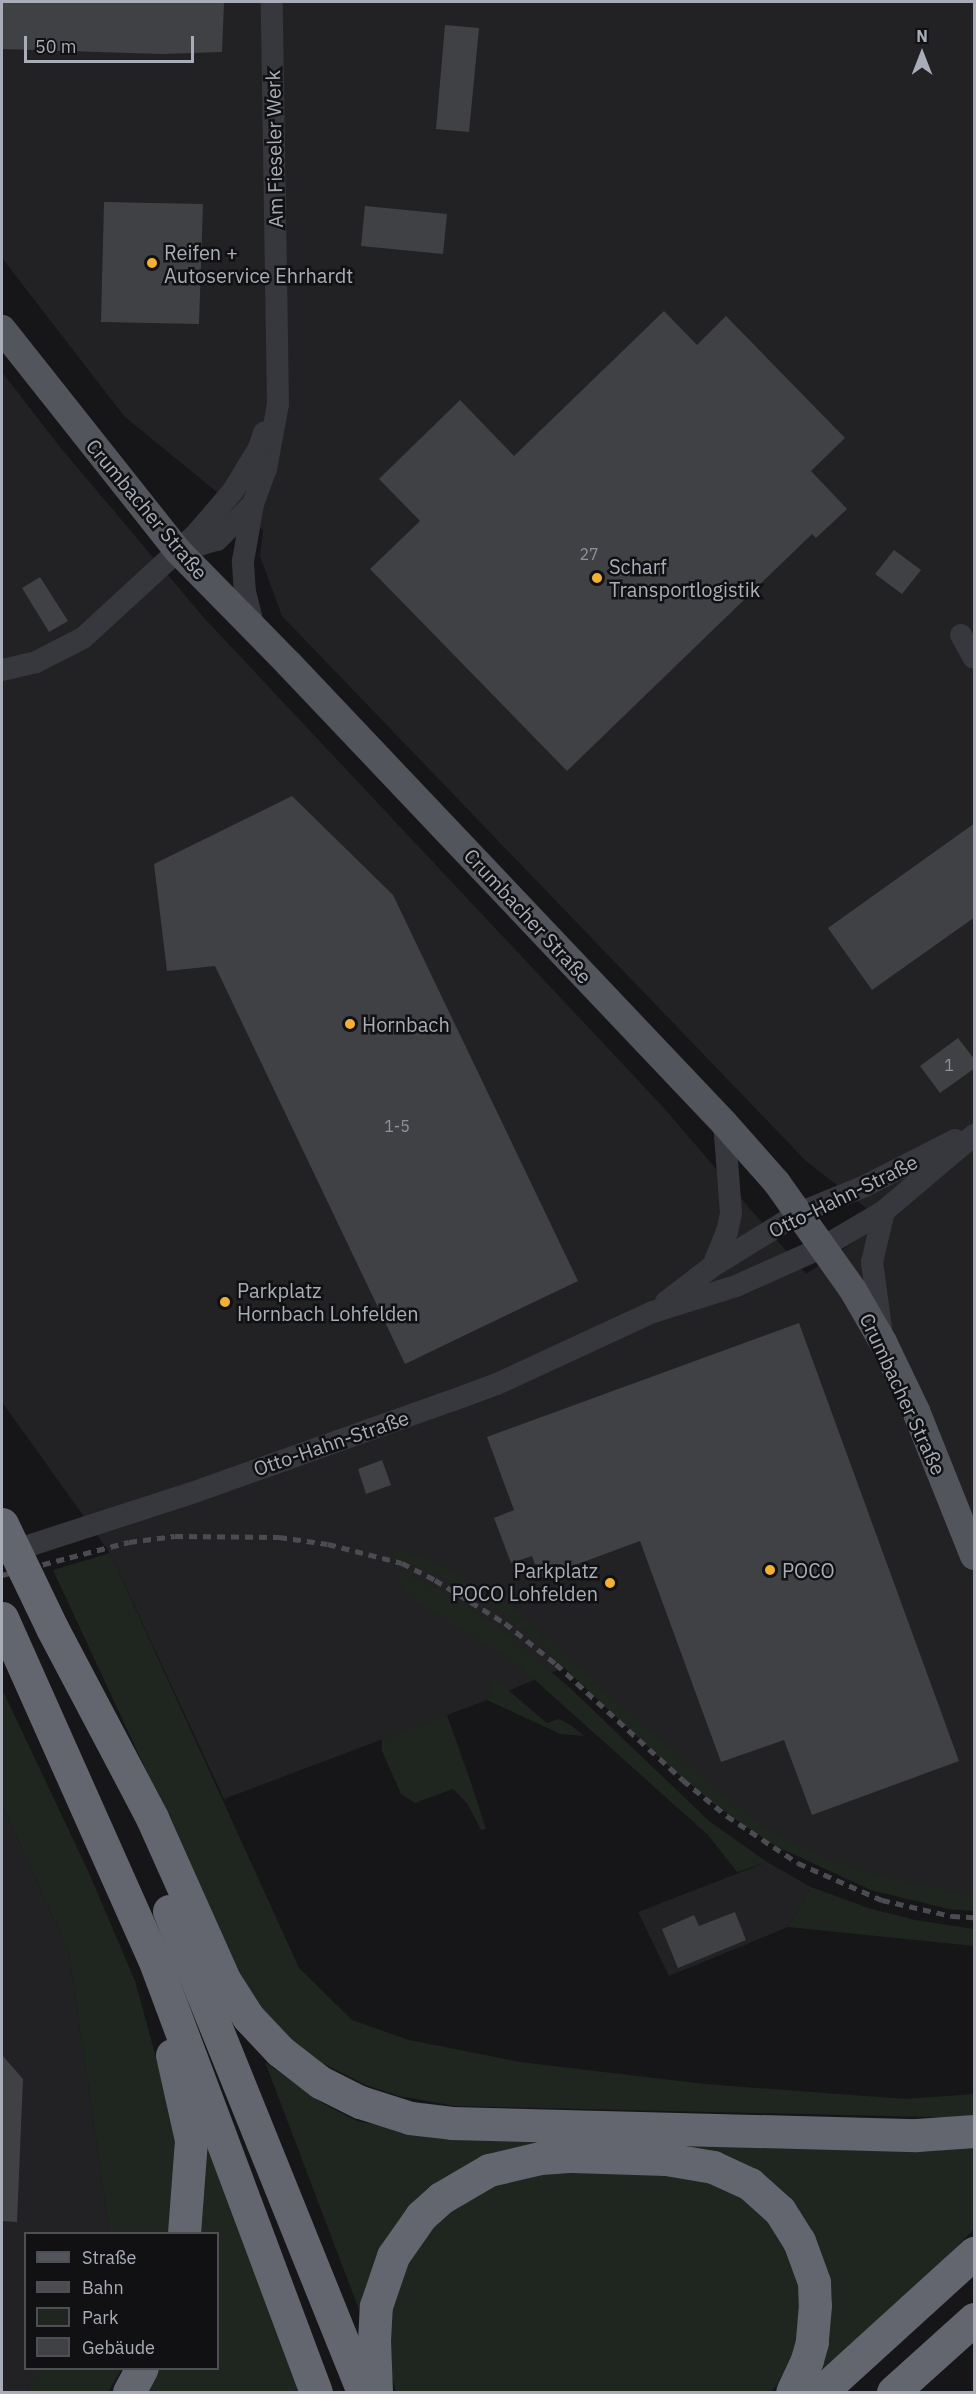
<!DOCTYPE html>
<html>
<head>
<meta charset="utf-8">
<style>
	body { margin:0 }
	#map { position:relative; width:976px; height:2394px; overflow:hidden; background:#161618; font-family:"IBM Plex Sans",sans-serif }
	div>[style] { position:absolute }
	.built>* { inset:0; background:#222225 }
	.green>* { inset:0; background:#1e261f }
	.building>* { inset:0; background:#404145 }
	.minor>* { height:22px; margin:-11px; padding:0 11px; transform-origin:11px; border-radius:11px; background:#37383d }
	.major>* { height:28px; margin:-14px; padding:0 14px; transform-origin:14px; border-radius:14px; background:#53555c }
	.highway>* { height:33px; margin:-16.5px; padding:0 16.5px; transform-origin:16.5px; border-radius:16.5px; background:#63666e }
	.rail>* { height:4.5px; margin-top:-2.25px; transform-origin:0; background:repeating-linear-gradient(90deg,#4a4c52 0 8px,transparent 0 14px) }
	.highway-bridge>* { height:33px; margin:-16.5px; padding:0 16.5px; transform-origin:16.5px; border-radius:16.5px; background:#63666e }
	.dots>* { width:16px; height:16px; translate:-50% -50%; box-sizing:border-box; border:3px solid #111113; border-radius:50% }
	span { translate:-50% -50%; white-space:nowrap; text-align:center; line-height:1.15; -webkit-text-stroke:5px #111113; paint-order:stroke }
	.number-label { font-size:16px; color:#8e929b }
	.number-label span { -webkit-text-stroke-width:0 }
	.street-label { font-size:20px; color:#a8adb8 }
	.poi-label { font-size:20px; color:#a8adb8 }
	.left { translate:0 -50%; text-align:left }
	.right { translate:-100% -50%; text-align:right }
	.frame { position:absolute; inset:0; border:3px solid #a8adb8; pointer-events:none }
	.legend { position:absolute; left:24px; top:2232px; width:195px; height:138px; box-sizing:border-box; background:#111113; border:2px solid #4d4f55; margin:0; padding:8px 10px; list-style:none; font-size:18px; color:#a8adb8 }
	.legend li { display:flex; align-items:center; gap:12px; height:30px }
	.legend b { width:30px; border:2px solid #4d4f55 }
	.north { position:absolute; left:892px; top:24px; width:60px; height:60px; -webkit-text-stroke:4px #111113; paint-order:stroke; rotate:0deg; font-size:16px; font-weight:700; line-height:24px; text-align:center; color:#a8adb8 }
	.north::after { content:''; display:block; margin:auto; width:21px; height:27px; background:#a8adb8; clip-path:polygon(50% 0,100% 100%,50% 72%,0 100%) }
	.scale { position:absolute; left:24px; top:36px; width:170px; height:27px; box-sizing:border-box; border:3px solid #a8adb8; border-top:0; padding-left:8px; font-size:18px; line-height:21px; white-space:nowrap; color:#a8adb8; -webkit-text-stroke:4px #111113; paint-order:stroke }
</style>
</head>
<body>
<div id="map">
	<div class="built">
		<div style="clip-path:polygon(2px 2px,974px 2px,974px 1911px,949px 1909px,871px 1890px,774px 1845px,718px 1807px,664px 1762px,565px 1667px,487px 1700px,224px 1799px,110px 1553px,2px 1402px,2px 372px,60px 447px,205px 619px,664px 1108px,806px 1274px,884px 1222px,806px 1161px,282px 616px,260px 556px,263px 530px,124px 416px,2px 258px)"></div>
		<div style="clip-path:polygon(2px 1804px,69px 1953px,109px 2229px,107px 2234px,26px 2234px,26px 2368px,39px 2369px,26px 2392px,2px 2392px)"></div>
		<div style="clip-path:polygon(767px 1862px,811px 1887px,788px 1927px,669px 1976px,638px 1912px)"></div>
	</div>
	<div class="green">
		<div style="clip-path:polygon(395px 1547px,429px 1560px,504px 1601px,723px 1795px,762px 1825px,815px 1854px,876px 1875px,974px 1896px,974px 1911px,949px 1909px,871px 1890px,774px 1845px,718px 1807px,664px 1762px,520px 1626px,492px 1606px,444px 1578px,392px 1556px)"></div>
		<div style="clip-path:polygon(110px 1553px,299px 1968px,352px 2020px,409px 2040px,520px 2062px,705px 2084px,905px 2099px,974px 2094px,974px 2118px,455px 2106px,399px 2096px,366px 2085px,322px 2063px,274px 2026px,248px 1988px,206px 1910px,146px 1770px,53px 1570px)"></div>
		<div style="clip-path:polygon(398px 1570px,455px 1598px,503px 1631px,570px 1688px,709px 1821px,767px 1862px,737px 1872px,708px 1835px,517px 1664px,404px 1594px)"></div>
		<div style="clip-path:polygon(495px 1679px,547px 1723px,559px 1719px,572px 1726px,584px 1736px,560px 1734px,487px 1700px)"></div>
		<div style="clip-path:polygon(2px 1689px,89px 1873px,135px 1981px,173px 2119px,175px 2163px,169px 2233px,107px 2233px,109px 2229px,69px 1953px,2px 1804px)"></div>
		<div style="clip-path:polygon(447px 1715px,471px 1783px,486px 1829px,481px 1830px,467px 1803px,453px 1789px,415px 1803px,401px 1794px,382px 1751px,382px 1739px)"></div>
		<div style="clip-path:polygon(811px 1887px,868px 1908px,915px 1920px,974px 1929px,974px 1946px,788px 1927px)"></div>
		<div style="clip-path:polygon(265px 2062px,324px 2104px,357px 2121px,443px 2139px,643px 2138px,974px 2145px,974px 2229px,909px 2295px,815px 2375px,823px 2278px,709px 2157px,456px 2178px,366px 2328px)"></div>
		<div style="clip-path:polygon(201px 2146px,211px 2146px,301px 2392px,142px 2392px,155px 2369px,218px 2368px,218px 2234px,196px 2233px)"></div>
		<div style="clip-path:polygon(548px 2172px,671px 2174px,712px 2182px,766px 2213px,796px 2260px,805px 2326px,780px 2382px,770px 2392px,396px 2392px,385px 2351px,394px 2290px,410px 2251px,448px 2211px,481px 2192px,502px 2182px)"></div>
		<div style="clip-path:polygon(39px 2368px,122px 2368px,122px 2369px,108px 2392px,26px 2392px)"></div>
	</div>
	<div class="building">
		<div style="clip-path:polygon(2px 2px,224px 2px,222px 52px,162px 54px,2px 49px)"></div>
		<div style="clip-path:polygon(445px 25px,479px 28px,469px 132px,436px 129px)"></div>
		<div style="clip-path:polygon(104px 202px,203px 204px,199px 324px,101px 322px)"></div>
		<div style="clip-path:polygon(365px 206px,447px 214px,443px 254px,361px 246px)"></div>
		<div style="clip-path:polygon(664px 311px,697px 345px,726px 316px,845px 438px,811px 471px,847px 509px,816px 538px,812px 534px,567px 771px,370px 569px,420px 521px,379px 479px,460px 400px,514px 456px)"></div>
		<div style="clip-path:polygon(894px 550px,921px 570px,902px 594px,875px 574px)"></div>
		<div style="clip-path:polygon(40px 577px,68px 621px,49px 632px,22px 588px)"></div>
		<div style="clip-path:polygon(292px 796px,393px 895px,578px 1281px,405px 1364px,215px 966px,167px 971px,154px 864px)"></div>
		<div style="clip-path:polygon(975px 823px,975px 917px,872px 990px,828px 928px)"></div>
		<div style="clip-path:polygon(958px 1038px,975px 1060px,975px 1068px,940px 1093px,920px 1066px)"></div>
		<div style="clip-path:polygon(799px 1323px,959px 1761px,812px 1815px,784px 1740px,721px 1762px,640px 1541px,540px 1578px,532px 1556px,511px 1563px,494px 1518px,514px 1510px,487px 1437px)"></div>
		<div style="clip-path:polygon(382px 1460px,391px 1485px,366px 1494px,358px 1469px)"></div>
		<div style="clip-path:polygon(735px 1912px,746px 1940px,678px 1968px,662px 1929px,694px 1915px,699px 1926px)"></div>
		<div style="clip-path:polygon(2px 2055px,23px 2079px,17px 2222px,2px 2221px)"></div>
	</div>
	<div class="minor">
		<div style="left:180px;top:551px;width:39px;rotate:-17deg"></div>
		<div style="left:217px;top:540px;width:51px;rotate:-45deg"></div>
		<div style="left:254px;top:628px;width:36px;rotate:-104deg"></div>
		<div style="left:245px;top:593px;width:32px;rotate:-94deg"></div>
		<div style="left:243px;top:561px;width:58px;rotate:-80deg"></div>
		<div style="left:253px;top:504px;width:37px;rotate:-70deg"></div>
		<div style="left:266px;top:469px;width:66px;rotate:-79.5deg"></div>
		<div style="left:278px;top:404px;width:402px;rotate:-90.9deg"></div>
		<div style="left:961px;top:635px;width:26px;rotate:61deg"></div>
		<div style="left:2px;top:670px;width:35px;rotate:-13deg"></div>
		<div style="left:36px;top:662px;width:53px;rotate:-27.1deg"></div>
		<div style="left:83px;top:638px;width:155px;rotate:-42.6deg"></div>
		<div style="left:197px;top:533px;width:55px;rotate:-49.4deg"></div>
		<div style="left:233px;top:491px;width:50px;rotate:-58.8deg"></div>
		<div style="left:259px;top:448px;width:16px;rotate:-72deg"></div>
		<div style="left:713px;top:1266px;width:37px;rotate:-68deg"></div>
		<div style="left:727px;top:1232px;width:19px;rotate:-78deg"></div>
		<div style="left:731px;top:1213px;width:90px;rotate:-94.4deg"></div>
		<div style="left:666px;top:1302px;width:59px;rotate:-37.5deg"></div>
		<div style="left:713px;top:1266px;width:101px;rotate:-31.6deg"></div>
		<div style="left:799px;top:1213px;width:71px;rotate:-22.2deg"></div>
		<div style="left:865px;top:1186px;width:101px;rotate:-27.1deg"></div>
		<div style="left:882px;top:1335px;width:74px;rotate:-97.8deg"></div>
		<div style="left:872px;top:1262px;width:52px;rotate:-76.8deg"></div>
		<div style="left:3px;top:1554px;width:195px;rotate:-17.9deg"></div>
		<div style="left:189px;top:1494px;width:275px;rotate:-19.6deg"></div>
		<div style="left:448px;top:1402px;width:52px;rotate:-20.2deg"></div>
		<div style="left:497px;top:1384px;width:172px;rotate:-24.8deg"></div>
		<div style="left:653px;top:1312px;width:87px;rotate:-17.4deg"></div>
		<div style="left:736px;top:1286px;width:95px;rotate:-24.1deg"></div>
		<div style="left:823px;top:1247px;width:71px;rotate:-30.5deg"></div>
		<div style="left:884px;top:1211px;width:118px;rotate:-40.2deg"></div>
	</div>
	<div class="major">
		<div style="left:2px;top:329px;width:283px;rotate:51.6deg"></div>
		<div style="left:178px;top:551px;width:158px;rotate:45.5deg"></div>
		<div style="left:289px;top:664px;width:632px;rotate:46.54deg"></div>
		<div style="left:724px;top:1123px;width:80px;rotate:48.5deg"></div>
		<div style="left:777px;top:1183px;width:131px;rotate:54.6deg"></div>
		<div style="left:853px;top:1290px;width:60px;rotate:60deg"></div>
		<div style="left:883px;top:1342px;width:76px;rotate:64.4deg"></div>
		<div style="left:916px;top:1411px;width:156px;rotate:68.2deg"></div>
	</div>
	<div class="highway">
		<div style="left:2px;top:1618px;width:373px;rotate:66deg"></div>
		<div style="left:154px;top:1959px;width:462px;rotate:69.5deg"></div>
		<div style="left:52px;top:1628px;width:215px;rotate:62.2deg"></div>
		<div style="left:152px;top:1818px;width:179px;rotate:65.9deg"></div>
		<div style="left:225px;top:1981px;width:43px;rotate:57.4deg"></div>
		<div style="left:248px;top:2017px;width:47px;rotate:46.7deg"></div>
		<div style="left:280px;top:2051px;width:51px;rotate:37.8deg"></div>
		<div style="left:320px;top:2082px;width:45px;rotate:26.6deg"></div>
		<div style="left:360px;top:2102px;width:52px;rotate:17.7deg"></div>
		<div style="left:410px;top:2118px;width:42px;rotate:6.8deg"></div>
		<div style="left:452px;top:2123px;width:465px;rotate:1.5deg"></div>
		<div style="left:917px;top:2135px;width:57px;rotate:-4deg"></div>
		<div style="left:169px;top:1911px;width:519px;rotate:68.03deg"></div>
		<div style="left:172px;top:2055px;width:87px;rotate:77.4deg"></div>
		<div style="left:191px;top:2140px;width:94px;rotate:94.3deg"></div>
		<div style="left:129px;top:2392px;width:27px;rotate:-62deg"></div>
		<div style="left:376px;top:2392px;width:51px;rotate:-92.2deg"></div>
		<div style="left:374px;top:2341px;width:35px;rotate:-87deg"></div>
		<div style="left:376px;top:2306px;width:53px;rotate:-71.2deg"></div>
		<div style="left:393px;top:2256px;width:49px;rotate:-55deg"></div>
		<div style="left:421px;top:2216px;width:27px;rotate:-42deg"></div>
		<div style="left:441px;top:2198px;width:56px;rotate:-30.3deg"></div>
		<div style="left:489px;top:2170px;width:52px;rotate:-13.2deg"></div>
		<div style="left:540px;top:2158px;width:32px;rotate:-4deg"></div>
		<div style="left:572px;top:2156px;width:94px;rotate:1.8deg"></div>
		<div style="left:666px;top:2159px;width:48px;rotate:9.7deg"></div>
		<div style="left:713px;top:2167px;width:41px;rotate:24.7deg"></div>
		<div style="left:750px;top:2184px;width:40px;rotate:42deg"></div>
		<div style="left:780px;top:2211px;width:36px;rotate:58deg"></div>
		<div style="left:799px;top:2241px;width:44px;rotate:69.9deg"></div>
		<div style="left:814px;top:2282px;width:23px;rotate:88deg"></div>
		<div style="left:815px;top:2305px;width:37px;rotate:95deg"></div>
		<div style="left:812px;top:2342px;width:19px;rotate:106deg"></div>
		<div style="left:807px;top:2360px;width:35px;rotate:115deg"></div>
		<div style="left:821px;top:2392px;width:207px;rotate:-42.3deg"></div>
		<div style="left:893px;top:2392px;width:109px;rotate:-42deg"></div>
	</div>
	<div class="rail">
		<div style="left:2px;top:1575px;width:131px;rotate:-14.6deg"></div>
		<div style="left:129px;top:1542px;width:46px;rotate:-7.4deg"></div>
		<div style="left:175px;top:1536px;width:104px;rotate:0.6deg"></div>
		<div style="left:279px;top:1537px;width:49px;rotate:8.1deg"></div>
		<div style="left:328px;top:1544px;width:76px;rotate:14.4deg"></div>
		<div style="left:402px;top:1563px;width:37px;rotate:27deg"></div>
		<div style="left:435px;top:1580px;width:82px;rotate:31.6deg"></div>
		<div style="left:505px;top:1623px;width:65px;rotate:38.8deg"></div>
		<div style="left:556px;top:1664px;width:172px;rotate:42.4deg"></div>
		<div style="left:683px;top:1780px;width:57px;rotate:39.3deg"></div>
		<div style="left:727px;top:1816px;width:85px;rotate:33.5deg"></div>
		<div style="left:798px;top:1863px;width:92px;rotate:23.8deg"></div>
		<div style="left:882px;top:1900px;width:72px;rotate:12.9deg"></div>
		<div style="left:952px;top:1916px;width:22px;rotate:3deg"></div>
	</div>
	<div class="highway-bridge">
		<div style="left:2px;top:1524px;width:115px;rotate:64.3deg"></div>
	</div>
	<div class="dots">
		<div style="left:152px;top:263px;background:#f2b134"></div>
		<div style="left:597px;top:578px;background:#f2b134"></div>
		<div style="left:350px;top:1024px;background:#f2b134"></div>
		<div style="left:225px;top:1302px;background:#f2b134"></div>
		<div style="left:770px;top:1570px;background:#f2b134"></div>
		<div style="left:610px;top:1583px;background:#f2b134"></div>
	</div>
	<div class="number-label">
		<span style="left:589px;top:554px">27</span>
		<span style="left:949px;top:1065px">1</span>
		<span style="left:397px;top:1126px">1-5</span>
	</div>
	<div class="street-label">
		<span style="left:274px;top:149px;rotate:-91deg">Am Fieseler Werk</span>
		<span style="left:147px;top:509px;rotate:50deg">Crumbacher Straße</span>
		<span style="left:528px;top:916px;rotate:47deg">Crumbacher Straße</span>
		<span style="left:843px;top:1196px;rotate:-26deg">Otto-Hahn-Straße</span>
		<span style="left:903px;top:1394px;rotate:65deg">Crumbacher Straße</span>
		<span style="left:331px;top:1443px;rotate:-19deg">Otto-Hahn-Straße</span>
	</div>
	<div class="poi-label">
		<span class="left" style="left:164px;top:264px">Reifen +<br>Autoservice Ehrhardt</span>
		<span class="left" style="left:609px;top:578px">Scharf<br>Transportlogistik</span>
		<span class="left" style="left:362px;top:1024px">Hornbach</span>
		<span class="left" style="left:237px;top:1302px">Parkplatz<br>Hornbach Lohfelden</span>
		<span class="left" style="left:782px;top:1570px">POCO</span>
		<span class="right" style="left:598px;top:1582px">Parkplatz<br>POCO Lohfelden</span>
	</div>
	<div class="frame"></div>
	<ul class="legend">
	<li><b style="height:8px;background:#53555c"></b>Straße</li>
	<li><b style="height:8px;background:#4a4c52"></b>Bahn</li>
	<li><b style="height:16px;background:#1e261f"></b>Park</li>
	<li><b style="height:16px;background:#404145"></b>Gebäude</li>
	</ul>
	<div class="north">N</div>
	<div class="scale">50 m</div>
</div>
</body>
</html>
